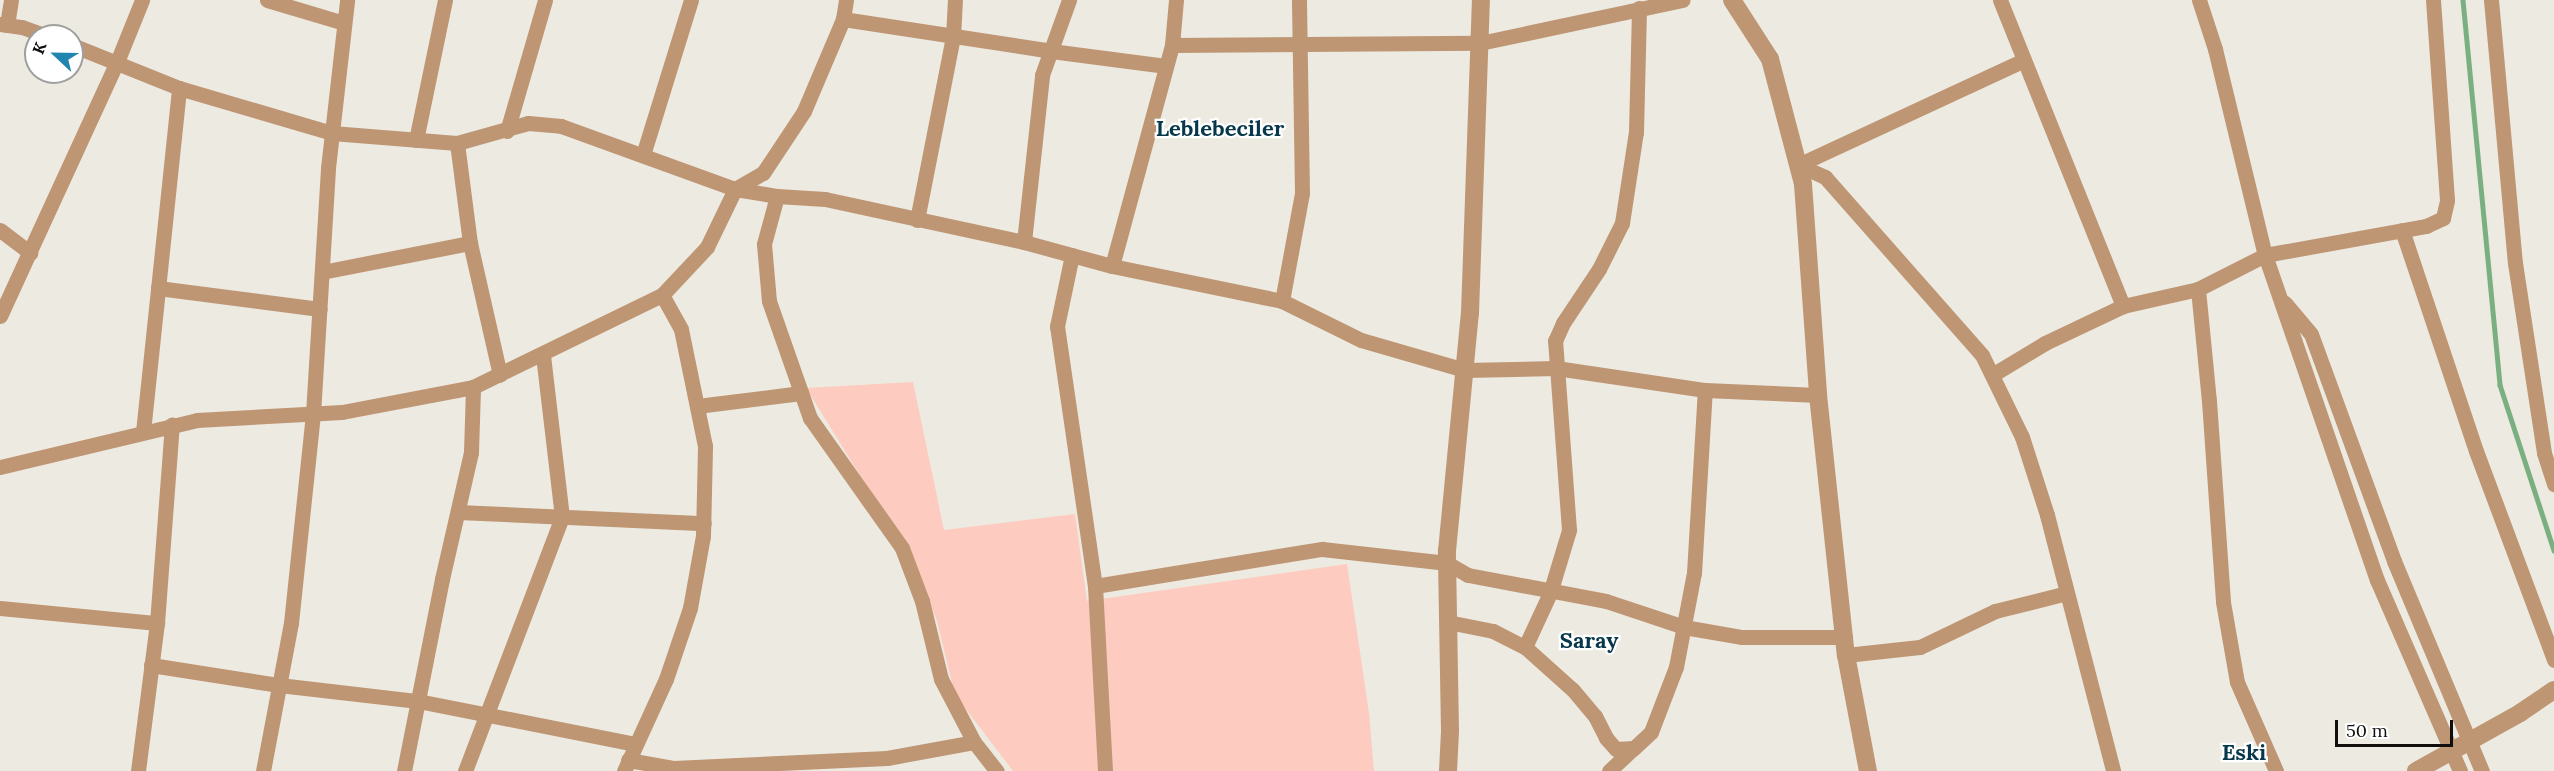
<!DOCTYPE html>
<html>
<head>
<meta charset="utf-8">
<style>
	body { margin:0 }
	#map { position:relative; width:2554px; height:771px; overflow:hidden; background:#edeae1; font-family:Lora,serif }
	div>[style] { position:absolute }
	.green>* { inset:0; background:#fdcbbf }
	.stream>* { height:4.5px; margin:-2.25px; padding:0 2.25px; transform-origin:2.25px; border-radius:2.25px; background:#7ab080 }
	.minor>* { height:15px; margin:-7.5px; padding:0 7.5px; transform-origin:7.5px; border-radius:7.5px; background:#be9674 }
	.tertiary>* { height:18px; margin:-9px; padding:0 9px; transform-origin:9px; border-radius:9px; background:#be9674 }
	span { translate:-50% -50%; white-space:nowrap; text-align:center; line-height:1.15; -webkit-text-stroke:4.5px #fff; paint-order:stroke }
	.district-label { font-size:22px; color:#07374b; font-weight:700 }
	.north { position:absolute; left:24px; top:24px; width:60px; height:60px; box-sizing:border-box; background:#fff; border:2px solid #9f9f9e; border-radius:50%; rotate:292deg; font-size:16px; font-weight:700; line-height:24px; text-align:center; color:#100f0d }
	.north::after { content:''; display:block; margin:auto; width:21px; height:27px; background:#2185af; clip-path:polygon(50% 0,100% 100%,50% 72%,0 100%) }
	.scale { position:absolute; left:2335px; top:720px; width:118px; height:27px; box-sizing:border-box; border:3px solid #100f0d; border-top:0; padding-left:8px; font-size:18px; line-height:21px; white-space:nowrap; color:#100f0d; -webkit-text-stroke:4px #fff; paint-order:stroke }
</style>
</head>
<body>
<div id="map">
	<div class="green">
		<div style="clip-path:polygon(913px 382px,944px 530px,1075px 514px,1087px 601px,1347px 564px,1369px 713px,1374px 771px,1013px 771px,955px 695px,937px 621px,913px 561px,806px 388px)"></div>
	</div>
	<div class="stream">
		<div style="left:2463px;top:0;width:387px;rotate:84.5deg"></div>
		<div style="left:2500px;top:385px;width:174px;rotate:71.9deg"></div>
	</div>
	<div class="minor">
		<div style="left:267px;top:0;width:80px;rotate:16.6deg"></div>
		<div style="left:2000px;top:0;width:330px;rotate:68.1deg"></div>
		<div style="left:2199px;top:0;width:52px;rotate:71.9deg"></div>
		<div style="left:2215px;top:49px;width:212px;rotate:76.4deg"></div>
		<div style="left:2265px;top:255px;width:344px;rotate:71deg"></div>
		<div style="left:2377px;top:580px;width:208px;rotate:66.5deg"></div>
		<div style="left:2491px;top:0;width:264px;rotate:84.8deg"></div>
		<div style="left:2515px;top:263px;width:192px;rotate:81.3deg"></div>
		<div style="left:2544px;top:453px;width:33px;rotate:72deg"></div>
		<div style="left:843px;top:19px;width:210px;rotate:8.7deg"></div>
		<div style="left:1051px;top:51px;width:116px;rotate:7.4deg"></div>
		<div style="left:0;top:24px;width:22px;rotate:8deg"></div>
		<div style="left:22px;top:27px;width:27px;rotate:20deg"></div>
		<div style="left:7px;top:25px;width:25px;rotate:-81deg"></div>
		<div style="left:72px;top:45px;width:115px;rotate:21.9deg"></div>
		<div style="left:179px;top:88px;width:159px;rotate:16.4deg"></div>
		<div style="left:332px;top:133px;width:125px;rotate:4.6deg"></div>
		<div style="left:457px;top:143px;width:74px;rotate:-15.7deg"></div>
		<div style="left:528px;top:123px;width:33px;rotate:5deg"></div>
		<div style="left:561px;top:126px;width:185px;rotate:19.9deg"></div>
		<div style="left:735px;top:189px;width:43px;rotate:9.5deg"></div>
		<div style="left:777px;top:196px;width:48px;rotate:3.6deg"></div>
		<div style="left:825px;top:199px;width:204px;rotate:12.2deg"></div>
		<div style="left:1024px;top:242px;width:91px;rotate:15.3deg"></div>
		<div style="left:1112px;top:266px;width:174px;rotate:11.6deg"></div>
		<div style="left:1282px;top:301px;width:88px;rotate:26.3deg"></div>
		<div style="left:1361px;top:340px;width:108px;rotate:16.1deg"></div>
		<div style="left:1465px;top:370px;width:91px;rotate:-1.3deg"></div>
		<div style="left:1556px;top:368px;width:151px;rotate:8.4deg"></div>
		<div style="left:1705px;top:390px;width:113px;rotate:2.5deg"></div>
		<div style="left:1172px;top:45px;width:308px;rotate:-0.4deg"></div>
		<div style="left:1480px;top:43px;width:207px;rotate:-12deg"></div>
		<div style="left:507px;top:131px;width:136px;rotate:-73.8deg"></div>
		<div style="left:416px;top:140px;width:143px;rotate:-78.3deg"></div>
		<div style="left:457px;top:143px;width:101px;rotate:82.6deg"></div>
		<div style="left:470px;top:243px;width:135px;rotate:77.2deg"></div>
		<div style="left:643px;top:155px;width:162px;rotate:-72.8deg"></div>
		<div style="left:1798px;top:165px;width:30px;rotate:24deg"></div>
		<div style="left:1825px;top:177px;width:237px;rotate:48.6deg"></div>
		<div style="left:1982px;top:355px;width:91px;rotate:64deg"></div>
		<div style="left:2022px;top:437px;width:82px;rotate:72.2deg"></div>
		<div style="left:2047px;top:515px;width:264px;rotate:75.5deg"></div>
		<div style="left:1798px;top:165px;width:249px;rotate:-24.9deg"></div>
		<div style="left:777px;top:196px;width:50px;rotate:105.2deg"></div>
		<div style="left:764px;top:244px;width:57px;rotate:85deg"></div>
		<div style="left:769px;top:301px;width:124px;rotate:70.7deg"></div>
		<div style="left:810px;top:418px;width:159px;rotate:54.7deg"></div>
		<div style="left:902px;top:548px;width:57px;rotate:69.3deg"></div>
		<div style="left:922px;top:601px;width:80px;rotate:76.3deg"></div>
		<div style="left:941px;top:679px;width:71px;rotate:62.4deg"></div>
		<div style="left:974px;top:742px;width:37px;rotate:52deg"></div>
		<div style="left:917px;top:220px;width:187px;rotate:-78.9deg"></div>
		<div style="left:953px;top:37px;width:37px;rotate:-87deg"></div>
		<div style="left:0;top:230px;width:38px;rotate:37deg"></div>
		<div style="left:2402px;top:230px;width:233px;rotate:71.5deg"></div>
		<div style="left:2476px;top:451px;width:223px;rotate:69.5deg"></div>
		<div style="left:1024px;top:242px;width:168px;rotate:-83.8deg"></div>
		<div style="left:1042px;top:75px;width:80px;rotate:-70.2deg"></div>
		<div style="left:1072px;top:255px;width:73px;rotate:101.9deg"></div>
		<div style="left:1057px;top:326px;width:263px;rotate:81.7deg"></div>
		<div style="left:1095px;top:586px;width:230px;rotate:-9.3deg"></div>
		<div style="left:1322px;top:549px;width:126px;rotate:6.4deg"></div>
		<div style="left:1447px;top:563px;width:24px;rotate:30deg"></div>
		<div style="left:1468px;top:575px;width:140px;rotate:10.7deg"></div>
		<div style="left:1606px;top:601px;width:82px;rotate:18.4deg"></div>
		<div style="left:1684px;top:627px;width:59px;rotate:9.8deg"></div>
		<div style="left:1742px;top:637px;width:103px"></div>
		<div style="left:1112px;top:266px;width:229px;rotate:-74.8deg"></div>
		<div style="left:1172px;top:45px;width:45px;rotate:-84.9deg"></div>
		<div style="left:322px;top:272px;width:151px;rotate:-11.1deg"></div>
		<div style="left:158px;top:288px;width:163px;rotate:7.4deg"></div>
		<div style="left:2198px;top:289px;width:113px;rotate:84.4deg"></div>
		<div style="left:2209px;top:401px;width:201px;rotate:86deg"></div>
		<div style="left:2223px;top:602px;width:81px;rotate:80.1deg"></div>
		<div style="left:2237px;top:682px;width:97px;rotate:66.3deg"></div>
		<div style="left:1282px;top:301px;width:110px;rotate:-79.5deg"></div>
		<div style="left:1302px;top:193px;width:193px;rotate:-90.9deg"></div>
		<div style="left:2285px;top:303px;width:40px;rotate:50deg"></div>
		<div style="left:2311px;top:334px;width:242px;rotate:69.9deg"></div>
		<div style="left:2394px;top:561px;width:228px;rotate:67.3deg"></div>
		<div style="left:0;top:316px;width:280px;rotate:-65.3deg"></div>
		<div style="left:117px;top:62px;width:67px;rotate:-68deg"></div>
		<div style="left:1992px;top:375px;width:62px;rotate:-31.1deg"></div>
		<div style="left:2045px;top:343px;width:86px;rotate:-25.4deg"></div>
		<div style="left:2123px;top:306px;width:77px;rotate:-12.8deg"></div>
		<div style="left:2198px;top:289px;width:75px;rotate:-26.9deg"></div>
		<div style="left:2265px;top:255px;width:164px;rotate:-10.2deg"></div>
		<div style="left:2426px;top:226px;width:19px;rotate:-25deg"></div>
		<div style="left:2443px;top:218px;width:18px;rotate:-77deg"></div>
		<div style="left:2447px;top:200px;width:200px;rotate:-94deg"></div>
		<div style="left:697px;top:406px;width:105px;rotate:-7.1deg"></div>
		<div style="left:143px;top:432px;width:346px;rotate:-84deg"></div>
		<div style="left:0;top:467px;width:203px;rotate:-13.4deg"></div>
		<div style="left:197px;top:420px;width:145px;rotate:-3.2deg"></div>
		<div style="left:342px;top:412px;width:133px;rotate:-10.8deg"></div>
		<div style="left:473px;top:387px;width:210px;rotate:-26deg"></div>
		<div style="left:662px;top:295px;width:66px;rotate:-46.8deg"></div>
		<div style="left:707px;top:247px;width:64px;rotate:-64.2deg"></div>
		<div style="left:735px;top:189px;width:32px;rotate:-30deg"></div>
		<div style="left:763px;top:173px;width:74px;rotate:-56.5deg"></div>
		<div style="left:804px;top:111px;width:100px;rotate:-67deg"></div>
		<div style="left:843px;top:19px;width:19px;rotate:-81deg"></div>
		<div style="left:458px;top:512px;width:246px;rotate:2.6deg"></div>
		<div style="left:1095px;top:586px;width:185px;rotate:86.9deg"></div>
		<div style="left:0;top:608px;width:158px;rotate:5.5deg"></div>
		<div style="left:1448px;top:622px;width:46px;rotate:11.3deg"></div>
		<div style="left:1493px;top:631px;width:36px;rotate:27deg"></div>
		<div style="left:1525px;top:647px;width:64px;rotate:41.9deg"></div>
		<div style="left:1573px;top:690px;width:34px;rotate:50deg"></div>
		<div style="left:1595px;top:716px;width:25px;rotate:63deg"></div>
		<div style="left:1606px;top:738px;width:15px;rotate:48deg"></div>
		<div style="left:1616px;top:749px;width:18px;rotate:-3deg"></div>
		<div style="left:1634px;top:748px;width:23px;rotate:-43deg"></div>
		<div style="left:1651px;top:732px;width:70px;rotate:-69deg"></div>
		<div style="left:1676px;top:667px;width:96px;rotate:-79.2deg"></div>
		<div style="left:1694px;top:573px;width:183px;rotate:-86.6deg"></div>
		<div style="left:1525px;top:647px;width:60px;rotate:-65.2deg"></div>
		<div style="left:1550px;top:593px;width:66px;rotate:-73.2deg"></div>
		<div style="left:1569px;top:530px;width:190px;rotate:-94.2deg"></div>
		<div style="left:1555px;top:341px;width:20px;rotate:-66deg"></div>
		<div style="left:1563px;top:323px;width:65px;rotate:-56.3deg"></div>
		<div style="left:1599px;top:269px;width:51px;rotate:-63.4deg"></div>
		<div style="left:1622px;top:223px;width:92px;rotate:-81.3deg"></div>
		<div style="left:1636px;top:132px;width:124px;rotate:-88.6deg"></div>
		<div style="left:1846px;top:655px;width:74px;rotate:-6.2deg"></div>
		<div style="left:1920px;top:647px;width:83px;rotate:-25.6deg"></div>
		<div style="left:1995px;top:611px;width:74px;rotate:-14deg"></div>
		<div style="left:151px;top:665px;width:130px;rotate:8.9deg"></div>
		<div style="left:279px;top:685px;width:140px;rotate:6.6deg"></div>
		<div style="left:418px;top:701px;width:222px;rotate:11.2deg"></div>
		<div style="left:628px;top:760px;width:47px;rotate:9.9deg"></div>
		<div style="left:674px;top:768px;width:213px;rotate:-2.7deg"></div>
		<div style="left:887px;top:758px;width:88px;rotate:-10.4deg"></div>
		<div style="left:138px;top:771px;width:149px;rotate:-82.7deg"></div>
		<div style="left:157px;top:623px;width:199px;rotate:-85.7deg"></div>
		<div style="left:263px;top:771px;width:151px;rotate:-79.3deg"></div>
		<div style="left:291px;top:623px;width:210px;rotate:-84deg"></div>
		<div style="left:313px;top:414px;width:246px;rotate:-86.5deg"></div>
		<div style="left:328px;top:168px;width:169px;rotate:-83.5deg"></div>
		<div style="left:404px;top:771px;width:196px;rotate:-78.8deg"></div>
		<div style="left:442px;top:579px;width:130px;rotate:-77.1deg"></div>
		<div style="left:471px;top:452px;width:65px;rotate:-88.2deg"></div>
		<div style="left:465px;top:771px;width:272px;rotate:-69.1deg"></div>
		<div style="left:562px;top:517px;width:162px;rotate:-96.7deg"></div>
		<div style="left:624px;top:771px;width:101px;rotate:-65.5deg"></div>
		<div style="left:666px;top:679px;width:75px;rotate:-71.3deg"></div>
		<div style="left:690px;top:608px;width:73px;rotate:-79.8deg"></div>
		<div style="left:703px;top:536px;width:90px;rotate:-88.7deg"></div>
		<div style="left:705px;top:446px;width:119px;rotate:-101.6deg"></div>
		<div style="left:681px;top:329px;width:39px;rotate:-119deg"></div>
		<div style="left:1609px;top:771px;width:34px;rotate:-43deg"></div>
	</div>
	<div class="tertiary">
		<div style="left:1732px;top:0;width:70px;rotate:57.2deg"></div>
		<div style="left:1770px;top:59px;width:129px;rotate:75.2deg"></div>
		<div style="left:1803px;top:184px;width:212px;rotate:85.9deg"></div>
		<div style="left:1818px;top:395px;width:262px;rotate:83.9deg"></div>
		<div style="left:1846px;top:655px;width:118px;rotate:79.3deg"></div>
		<div style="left:1448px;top:771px;width:40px;rotate:-87.1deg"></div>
		<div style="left:1450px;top:731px;width:180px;rotate:-91deg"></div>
		<div style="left:1447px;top:551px;width:239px;rotate:-84.5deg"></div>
		<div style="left:1470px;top:313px;width:313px;rotate:-88deg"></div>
		<div style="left:2416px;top:771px;width:119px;rotate:-29.1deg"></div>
		<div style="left:2520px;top:713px;width:41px;rotate:-34.1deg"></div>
	</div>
	<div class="district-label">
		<span style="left:1220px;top:129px">Leblebeciler</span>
		<span style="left:1589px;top:641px">Saray</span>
		<span style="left:2244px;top:753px">Eski</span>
	</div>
	<div class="north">K</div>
	<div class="scale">50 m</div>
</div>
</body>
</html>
